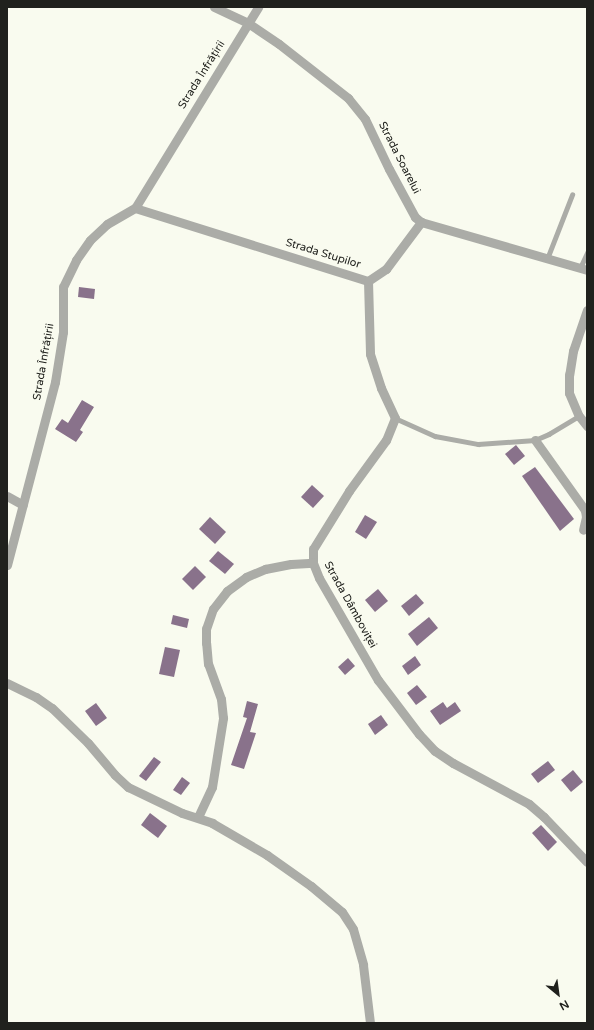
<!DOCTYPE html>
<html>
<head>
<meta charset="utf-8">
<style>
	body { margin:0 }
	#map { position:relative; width:594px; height:1030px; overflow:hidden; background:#f9fbef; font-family:"Varela Round",sans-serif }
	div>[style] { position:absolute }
	.building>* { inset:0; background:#89728b }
	.service>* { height:4.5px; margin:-2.25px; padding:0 2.25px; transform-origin:2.25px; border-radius:2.25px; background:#abaca7 }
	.minor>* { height:9px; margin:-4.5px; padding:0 4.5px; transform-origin:4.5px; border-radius:4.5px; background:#abaca7 }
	span { translate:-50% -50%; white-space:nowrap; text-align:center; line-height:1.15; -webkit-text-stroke:4px #f9fbef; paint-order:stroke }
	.street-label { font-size:11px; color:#20211d }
	.frame { position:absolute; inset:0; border:8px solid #20211d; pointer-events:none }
	.north { position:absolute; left:538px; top:974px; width:40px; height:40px; -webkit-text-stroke:3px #f9fbef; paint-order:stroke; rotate:151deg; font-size:11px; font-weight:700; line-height:16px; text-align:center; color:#20211d }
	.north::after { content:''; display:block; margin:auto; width:14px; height:18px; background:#20211d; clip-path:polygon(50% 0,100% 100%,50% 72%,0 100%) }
</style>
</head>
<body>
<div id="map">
	<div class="building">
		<div style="clip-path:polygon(79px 287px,95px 289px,94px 299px,78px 297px)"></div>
		<div style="clip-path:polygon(82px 400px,94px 407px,80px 430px,83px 432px,76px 442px,55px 429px,62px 419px,68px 423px)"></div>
		<div style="clip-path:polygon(516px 445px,525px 456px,514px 465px,505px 454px)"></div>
		<div style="clip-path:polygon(535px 467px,574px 519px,560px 531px,522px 476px)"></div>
		<div style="clip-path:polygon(312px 485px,324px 496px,313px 508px,301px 497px)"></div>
		<div style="clip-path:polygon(365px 515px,377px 522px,366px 539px,355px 532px)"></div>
		<div style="clip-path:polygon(210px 517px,226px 532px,215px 544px,199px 529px)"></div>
		<div style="clip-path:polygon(218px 551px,234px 564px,225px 574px,209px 561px)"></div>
		<div style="clip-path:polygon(195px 566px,206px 577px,193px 590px,182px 579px)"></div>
		<div style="clip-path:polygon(378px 589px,388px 601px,375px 612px,365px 600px)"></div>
		<div style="clip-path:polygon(416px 594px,424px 603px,409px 616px,401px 606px)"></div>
		<div style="clip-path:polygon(173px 615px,189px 619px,187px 628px,171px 624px)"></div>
		<div style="clip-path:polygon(429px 617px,438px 628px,417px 646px,408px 634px)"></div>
		<div style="clip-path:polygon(165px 647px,180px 650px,174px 677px,159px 674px)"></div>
		<div style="clip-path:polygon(415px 656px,421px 665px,408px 675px,402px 666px)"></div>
		<div style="clip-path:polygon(348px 658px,355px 666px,345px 675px,338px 667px)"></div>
		<div style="clip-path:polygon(417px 685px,427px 697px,416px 705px,407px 693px)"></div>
		<div style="clip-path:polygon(247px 701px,258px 704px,250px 732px,256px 733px,244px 769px,231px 765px,247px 718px,243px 717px)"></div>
		<div style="clip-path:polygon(443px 702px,447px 708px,455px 702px,461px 711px,440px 725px,430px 711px)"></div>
		<div style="clip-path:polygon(96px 703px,107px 718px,96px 726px,85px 711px)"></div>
		<div style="clip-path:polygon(381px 715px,388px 725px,375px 735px,368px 724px)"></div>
		<div style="clip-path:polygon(154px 757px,161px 762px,146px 781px,139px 776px)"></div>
		<div style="clip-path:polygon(548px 761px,555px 770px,538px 783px,531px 774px)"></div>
		<div style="clip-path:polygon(573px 770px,583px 782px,571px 792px,561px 780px)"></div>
		<div style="clip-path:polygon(182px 777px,190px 783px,181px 795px,173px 790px)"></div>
		<div style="clip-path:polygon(150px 813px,167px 826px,158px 838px,141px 825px)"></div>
		<div style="clip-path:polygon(541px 825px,557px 842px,548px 851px,532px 833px)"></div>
	</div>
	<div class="service">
		<div style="left:547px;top:259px;width:69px;rotate:-68.7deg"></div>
		<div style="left:580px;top:268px;width:17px;rotate:-65deg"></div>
		<div style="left:395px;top:418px;width:44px;rotate:24.2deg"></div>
		<div style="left:435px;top:436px;width:44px;rotate:10.5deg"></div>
		<div style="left:478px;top:444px;width:57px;rotate:-4deg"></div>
		<div style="left:535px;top:440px;width:15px;rotate:-23deg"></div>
		<div style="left:549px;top:434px;width:35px;rotate:-31deg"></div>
	</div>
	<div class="minor">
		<div style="left:214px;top:7px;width:38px;rotate:25deg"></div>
		<div style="left:248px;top:23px;width:37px;rotate:34deg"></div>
		<div style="left:279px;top:44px;width:88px;rotate:38deg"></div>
		<div style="left:348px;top:98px;width:27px;rotate:51deg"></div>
		<div style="left:365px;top:119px;width:55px;rotate:64.4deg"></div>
		<div style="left:389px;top:169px;width:55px;rotate:61.6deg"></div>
		<div style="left:415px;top:217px;width:8px;rotate:40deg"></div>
		<div style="left:421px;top:222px;width:173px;rotate:16.1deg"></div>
		<div style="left:135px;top:208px;width:244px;rotate:17.4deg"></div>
		<div style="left:368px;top:281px;width:73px;rotate:88.4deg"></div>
		<div style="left:370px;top:354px;width:36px;rotate:72deg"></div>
		<div style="left:381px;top:388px;width:33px;rotate:65deg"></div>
		<div style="left:395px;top:418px;width:24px;rotate:112deg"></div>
		<div style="left:386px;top:440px;width:63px;rotate:126deg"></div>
		<div style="left:349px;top:491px;width:68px;rotate:121.8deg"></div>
		<div style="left:313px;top:549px;width:14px;rotate:90deg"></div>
		<div style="left:313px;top:563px;width:16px;rotate:68deg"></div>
		<div style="left:319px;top:578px;width:118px;rotate:60deg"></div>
		<div style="left:378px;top:680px;width:68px;rotate:52.8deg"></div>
		<div style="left:419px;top:734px;width:23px;rotate:47deg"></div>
		<div style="left:435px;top:751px;width:22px;rotate:34deg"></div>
		<div style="left:453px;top:763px;width:86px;rotate:28.3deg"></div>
		<div style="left:529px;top:804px;width:20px;rotate:41deg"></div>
		<div style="left:544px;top:817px;width:62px;rotate:46.3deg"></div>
		<div style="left:368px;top:281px;width:22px;rotate:-34deg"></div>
		<div style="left:386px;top:269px;width:59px;rotate:-53.3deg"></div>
		<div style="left:587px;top:310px;width:43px;rotate:108.9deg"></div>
		<div style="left:573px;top:351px;width:24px;rotate:99deg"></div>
		<div style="left:569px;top:375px;width:18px;rotate:90deg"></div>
		<div style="left:569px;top:393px;width:25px;rotate:67deg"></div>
		<div style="left:579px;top:416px;width:13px;rotate:51deg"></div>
		<div style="left:535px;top:440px;width:86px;rotate:54.5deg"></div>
		<div style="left:585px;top:510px;width:7px;rotate:82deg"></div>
		<div style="left:586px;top:517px;width:13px;rotate:103deg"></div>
		<div style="left:7px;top:496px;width:18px;rotate:29deg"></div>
		<div style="left:7px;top:565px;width:189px;rotate:-75.3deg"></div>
		<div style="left:55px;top:382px;width:51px;rotate:-80.9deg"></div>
		<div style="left:63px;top:332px;width:45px;rotate:-90deg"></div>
		<div style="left:63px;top:287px;width:30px;rotate:-64deg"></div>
		<div style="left:76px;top:260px;width:24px;rotate:-55deg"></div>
		<div style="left:90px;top:240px;width:23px;rotate:-43deg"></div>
		<div style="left:107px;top:224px;width:32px;rotate:-30deg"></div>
		<div style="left:135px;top:208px;width:236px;rotate:-58.5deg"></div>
		<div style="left:7px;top:683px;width:32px;rotate:26deg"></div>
		<div style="left:36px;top:697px;width:19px;rotate:35deg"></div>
		<div style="left:52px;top:708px;width:50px;rotate:44.2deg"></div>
		<div style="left:88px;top:743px;width:42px;rotate:49.8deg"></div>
		<div style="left:115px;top:775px;width:18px;rotate:43deg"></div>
		<div style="left:128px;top:787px;width:60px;rotate:25.7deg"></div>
		<div style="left:182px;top:813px;width:32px;rotate:18deg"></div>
		<div style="left:212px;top:823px;width:64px;rotate:30.2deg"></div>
		<div style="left:267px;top:855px;width:54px;rotate:35.2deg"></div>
		<div style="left:311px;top:886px;width:40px;rotate:40deg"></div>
		<div style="left:342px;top:912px;width:20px;rotate:57deg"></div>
		<div style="left:353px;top:929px;width:37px;rotate:74deg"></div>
		<div style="left:363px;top:965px;width:58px;rotate:83.1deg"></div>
		<div style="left:198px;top:817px;width:33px;rotate:-65deg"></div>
		<div style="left:212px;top:787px;width:70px;rotate:-80.9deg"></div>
		<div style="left:223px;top:718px;width:19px;rotate:-96deg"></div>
		<div style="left:221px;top:699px;width:37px;rotate:-110deg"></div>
		<div style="left:208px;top:664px;width:21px;rotate:-95deg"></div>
		<div style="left:206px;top:643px;width:14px;rotate:-90deg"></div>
		<div style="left:206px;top:629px;width:21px;rotate:-71deg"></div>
		<div style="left:213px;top:609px;width:23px;rotate:-52deg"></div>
		<div style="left:227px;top:591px;width:24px;rotate:-36deg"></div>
		<div style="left:246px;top:577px;width:21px;rotate:-23deg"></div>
		<div style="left:265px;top:569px;width:26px;rotate:-11deg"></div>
		<div style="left:291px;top:564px;width:22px;rotate:-3deg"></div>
	</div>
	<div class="street-label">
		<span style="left:202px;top:75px;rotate:-58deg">Strada Înfrățirii</span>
		<span style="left:399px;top:158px;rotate:63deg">Strada Soarelui</span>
		<span style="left:323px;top:254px;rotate:17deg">Strada Stupilor</span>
		<span style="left:44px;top:362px;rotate:-80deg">Strada Înfrățirii</span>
		<span style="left:350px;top:605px;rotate:61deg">Strada Dâmboviței</span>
	</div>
	<div class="frame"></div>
	<div class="north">N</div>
</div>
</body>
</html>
